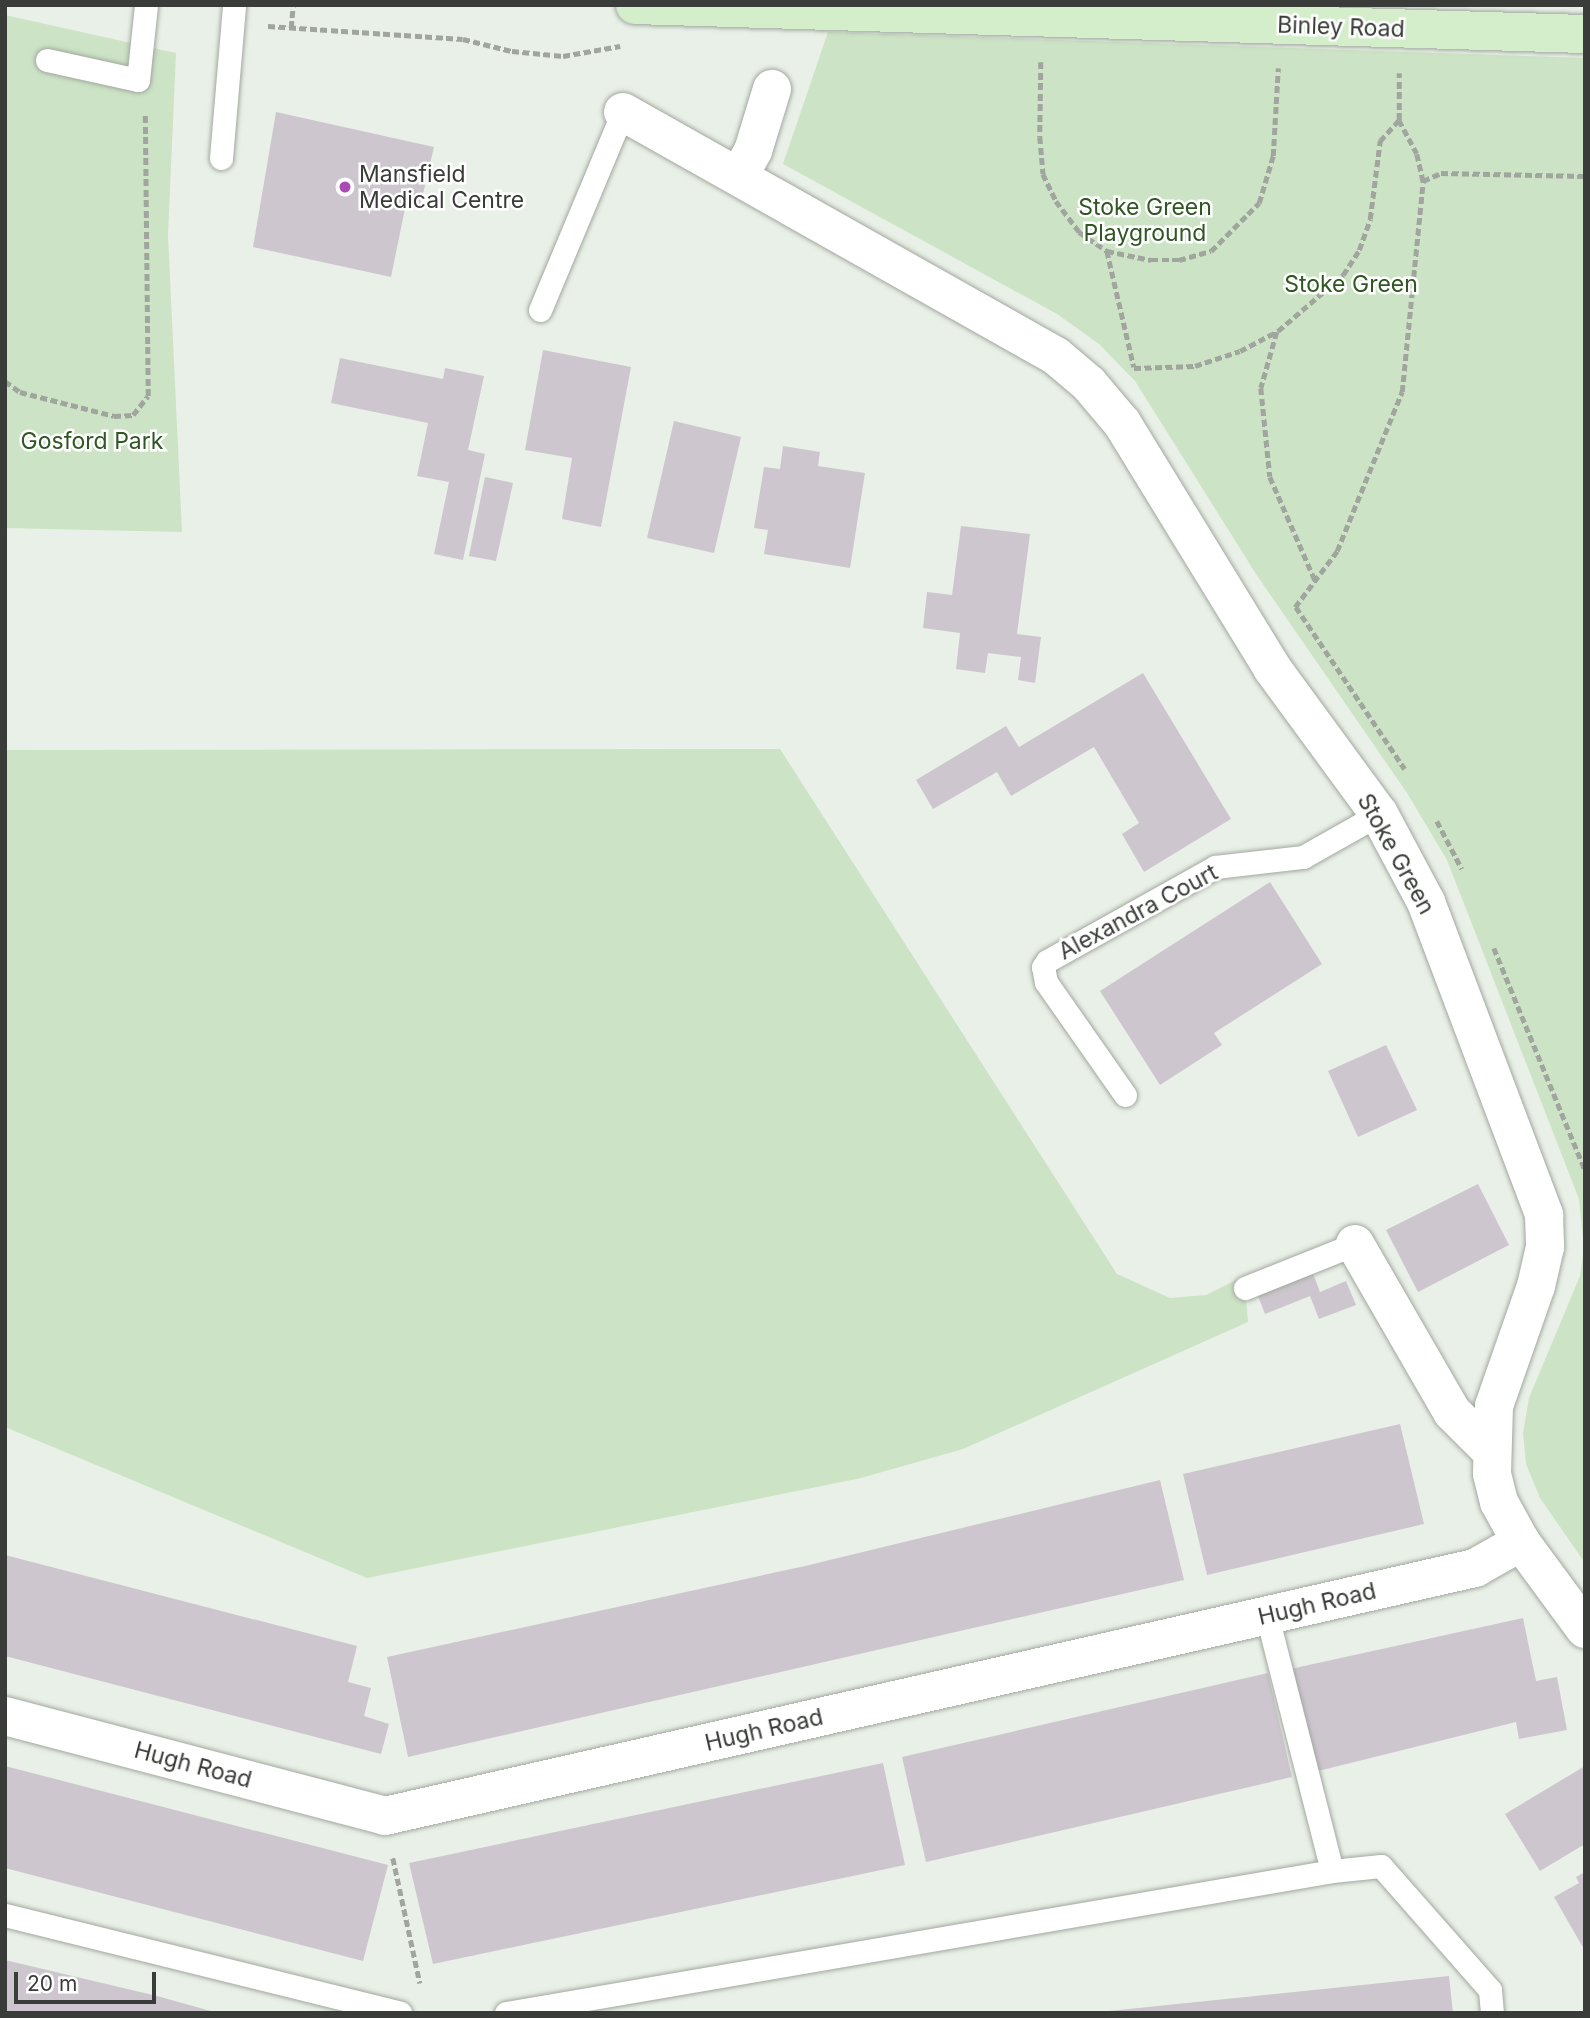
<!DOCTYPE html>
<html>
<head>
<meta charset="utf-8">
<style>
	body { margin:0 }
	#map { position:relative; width:1590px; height:2018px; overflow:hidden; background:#e9f0e7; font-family:Inter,sans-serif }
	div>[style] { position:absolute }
	.green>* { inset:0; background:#cce3c5 }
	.building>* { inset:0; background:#cec6cf }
	.path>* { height:4.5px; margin-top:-2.25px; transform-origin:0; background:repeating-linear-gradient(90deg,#a0a59e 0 7px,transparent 0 10.5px) }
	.roads { filter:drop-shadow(0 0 2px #a1a89f) drop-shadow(0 0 2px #a1a89f) }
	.service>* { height:23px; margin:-11.5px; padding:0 11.5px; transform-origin:11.5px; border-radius:11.5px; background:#fff }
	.minor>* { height:38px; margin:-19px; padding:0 19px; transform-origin:19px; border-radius:19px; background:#fff }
	.primary>* { height:38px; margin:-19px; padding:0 19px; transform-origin:19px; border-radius:19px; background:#d4eecb }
	.dots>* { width:19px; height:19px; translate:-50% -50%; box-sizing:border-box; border:4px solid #fff; border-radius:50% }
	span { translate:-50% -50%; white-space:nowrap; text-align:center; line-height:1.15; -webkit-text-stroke:5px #fff; paint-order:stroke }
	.street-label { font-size:23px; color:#393c38 }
	.poi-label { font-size:23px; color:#393c38 }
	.left { translate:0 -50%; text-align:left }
	.park-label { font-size:23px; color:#305623 }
	.frame { position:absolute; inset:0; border:7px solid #393c38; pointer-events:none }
	.scale { position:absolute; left:14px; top:1972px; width:142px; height:32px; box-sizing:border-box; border:4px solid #393c38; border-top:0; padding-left:9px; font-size:21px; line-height:24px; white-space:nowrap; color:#393c38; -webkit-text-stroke:5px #fff; paint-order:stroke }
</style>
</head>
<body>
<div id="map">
	<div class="green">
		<div style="clip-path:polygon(5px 15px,176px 53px,168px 235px,182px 532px,5px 528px)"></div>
		<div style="clip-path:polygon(828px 32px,1585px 58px,1585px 1563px,1540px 1498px,1526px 1464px,1523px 1433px,1529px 1398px,1580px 1276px,1584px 1249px,1579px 1199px,1447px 860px,1407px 793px,1256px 574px,1135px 381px,1099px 344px,1057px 314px,783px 164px)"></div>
		<div style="clip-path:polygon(780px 749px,1117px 1274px,1170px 1298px,1206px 1295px,1244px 1276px,1248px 1322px,963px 1449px,861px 1478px,367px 1578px,5px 1427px,5px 750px)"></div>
	</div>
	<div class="building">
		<div style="clip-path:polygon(276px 112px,434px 147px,420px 207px,406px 204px,391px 277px,253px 247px)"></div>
		<div style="clip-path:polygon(543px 350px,631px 367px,601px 527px,562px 519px,572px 458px,525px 450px)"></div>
		<div style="clip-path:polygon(340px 358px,443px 379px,445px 368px,484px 376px,468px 450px,485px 454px,463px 560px,434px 554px,449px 482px,417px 476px,428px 423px,331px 403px)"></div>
		<div style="clip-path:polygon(674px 421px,741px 437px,714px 553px,647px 538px)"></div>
		<div style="clip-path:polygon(783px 446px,820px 452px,818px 466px,865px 473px,850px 568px,764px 554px,768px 530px,754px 528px,764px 467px,780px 469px)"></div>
		<div style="clip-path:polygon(485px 477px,513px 483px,496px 561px,469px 556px)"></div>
		<div style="clip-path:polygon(961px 526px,1030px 534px,1017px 634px,1041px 637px,1035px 683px,1018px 680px,1021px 657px,988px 653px,985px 673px,956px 669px,960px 633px,923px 628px,927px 592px,952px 595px)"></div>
		<div style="clip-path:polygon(1143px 673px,1231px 819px,1144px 872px,1122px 834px,1139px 823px,1094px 747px,1011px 796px,997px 772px,933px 809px,916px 780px,1006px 726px,1019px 747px)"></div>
		<div style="clip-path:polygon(1270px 882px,1322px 964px,1214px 1033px,1222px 1045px,1160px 1085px,1100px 991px)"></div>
		<div style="clip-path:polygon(1386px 1045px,1417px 1110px,1358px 1137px,1328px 1071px)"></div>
		<div style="clip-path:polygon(1478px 1184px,1509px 1245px,1418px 1292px,1386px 1230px)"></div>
		<div style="clip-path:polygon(1311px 1268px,1320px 1292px,1346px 1281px,1356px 1305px,1319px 1319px,1310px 1296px,1265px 1314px,1256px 1291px)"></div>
		<div style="clip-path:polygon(1400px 1424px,1424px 1524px,1207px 1575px,1183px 1474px)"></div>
		<div style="clip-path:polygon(1160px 1480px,1184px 1580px,408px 1757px,387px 1657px,805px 1566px)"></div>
		<div style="clip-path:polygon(5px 1555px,357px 1646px,348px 1682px,371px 1688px,364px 1716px,389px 1724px,381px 1754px,5px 1656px)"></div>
		<div style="clip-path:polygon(1523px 1618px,1536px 1681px,1557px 1677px,1567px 1730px,1519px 1739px,1516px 1722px,1310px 1773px,1286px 1670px)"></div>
		<div style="clip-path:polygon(1268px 1673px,1292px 1777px,926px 1862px,902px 1757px)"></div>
		<div style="clip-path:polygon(883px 1763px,905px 1865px,433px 1964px,409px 1863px)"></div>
		<div style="clip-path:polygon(5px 1766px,388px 1865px,363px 1961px,5px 1868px)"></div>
		<div style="clip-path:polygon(1585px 1766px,1585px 1844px,1540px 1871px,1505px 1814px)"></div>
		<div style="clip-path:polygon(1585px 1872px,1585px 1951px,1554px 1897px,1579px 1883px,1576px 1877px)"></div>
		<div style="clip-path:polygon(5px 1960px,157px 1996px,218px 2013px,5px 2013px)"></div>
		<div style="clip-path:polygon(1449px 1976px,1453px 2013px,1109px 2013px,1109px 2011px)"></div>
	</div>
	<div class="path">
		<div style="left:268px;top:26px;width:195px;rotate:3.8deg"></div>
		<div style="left:463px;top:39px;width:50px;rotate:13.8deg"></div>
		<div style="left:512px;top:51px;width:51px;rotate:5.6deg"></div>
		<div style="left:563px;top:56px;width:58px;rotate:-10deg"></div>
		<div style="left:291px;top:28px;width:23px;rotate:-85deg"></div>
		<div style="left:1041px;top:62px;width:75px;rotate:90.8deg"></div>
		<div style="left:1040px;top:137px;width:37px;rotate:85deg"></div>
		<div style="left:1043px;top:174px;width:30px;rotate:64deg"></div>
		<div style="left:1056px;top:201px;width:39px;rotate:53deg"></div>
		<div style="left:1079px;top:232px;width:34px;rotate:34deg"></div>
		<div style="left:1107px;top:251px;width:45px;rotate:11.6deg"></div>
		<div style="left:1151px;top:260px;width:28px"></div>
		<div style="left:1179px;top:260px;width:33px;rotate:-16deg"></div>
		<div style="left:1211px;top:251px;width:68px;rotate:-45deg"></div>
		<div style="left:1259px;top:203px;width:49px;rotate:-73.4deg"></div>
		<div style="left:1273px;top:156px;width:88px;rotate:-86.7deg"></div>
		<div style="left:1399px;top:120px;width:38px;rotate:62deg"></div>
		<div style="left:1417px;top:154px;width:28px;rotate:77deg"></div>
		<div style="left:1423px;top:181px;width:20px;rotate:-24deg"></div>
		<div style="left:1441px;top:173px;width:144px;rotate:1.2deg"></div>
		<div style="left:1107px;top:251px;width:119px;rotate:76.9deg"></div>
		<div style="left:1277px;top:332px;width:58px;rotate:105.9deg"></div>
		<div style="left:1261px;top:388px;width:89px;rotate:84.2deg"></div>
		<div style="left:1270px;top:477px;width:112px;rotate:66.4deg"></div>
		<div style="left:1134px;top:368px;width:61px;rotate:-1.9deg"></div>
		<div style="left:1195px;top:366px;width:47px;rotate:-18.4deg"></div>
		<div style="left:1240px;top:351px;width:43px;rotate:-27.8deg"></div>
		<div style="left:1278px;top:331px;width:86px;rotate:-40.7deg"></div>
		<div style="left:1343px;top:275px;width:30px;rotate:-57deg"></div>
		<div style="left:1359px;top:250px;width:33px;rotate:-70deg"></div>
		<div style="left:1370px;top:219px;width:79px;rotate:-82.7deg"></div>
		<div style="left:1380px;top:141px;width:28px;rotate:-48deg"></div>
		<div style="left:1399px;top:120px;width:47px;rotate:-90deg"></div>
		<div style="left:5px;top:381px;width:19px;rotate:36deg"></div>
		<div style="left:20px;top:392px;width:97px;rotate:14.3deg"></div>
		<div style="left:114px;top:416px;width:19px;rotate:-3deg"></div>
		<div style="left:133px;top:415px;width:24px;rotate:-52deg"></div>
		<div style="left:148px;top:396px;width:281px;rotate:-90.6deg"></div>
		<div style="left:1295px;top:607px;width:70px;rotate:-53.1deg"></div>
		<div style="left:1337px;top:551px;width:172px;rotate:-67.8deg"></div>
		<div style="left:1402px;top:392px;width:212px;rotate:-84.3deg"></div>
		<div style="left:1296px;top:607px;width:195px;rotate:56.1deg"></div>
		<div style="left:1437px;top:821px;width:54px;rotate:62.5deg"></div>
		<div style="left:1494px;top:948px;width:240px;rotate:67.7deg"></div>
		<div style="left:393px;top:1858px;width:128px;rotate:77.8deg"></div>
	</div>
	<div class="roads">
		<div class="service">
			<div style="left:47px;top:60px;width:93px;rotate:12.4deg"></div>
			<div style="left:138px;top:80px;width:75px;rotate:-83.9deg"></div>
			<div style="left:221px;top:158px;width:154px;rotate:-85.1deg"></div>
			<div style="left:540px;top:310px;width:215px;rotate:-67.3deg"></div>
			<div style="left:1125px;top:1095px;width:138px;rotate:-125deg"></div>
			<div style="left:1046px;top:982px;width:15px;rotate:-101deg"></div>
			<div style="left:1043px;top:967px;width:7px;rotate:-56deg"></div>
			<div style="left:1047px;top:961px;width:193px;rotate:-29.2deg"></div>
			<div style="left:1215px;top:867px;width:89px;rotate:-6.5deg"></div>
			<div style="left:1303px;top:857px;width:87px;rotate:-29.5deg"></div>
			<div style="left:1245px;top:1288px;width:118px;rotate:-21.8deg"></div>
			<div style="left:1267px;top:1616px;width:263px;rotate:75.7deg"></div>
			<div style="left:1332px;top:1871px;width:49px;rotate:-5.8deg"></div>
			<div style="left:1381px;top:1866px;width:165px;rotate:48.7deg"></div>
			<div style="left:1490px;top:1990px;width:23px;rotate:85deg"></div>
			<div style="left:5px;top:1915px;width:407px;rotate:13.9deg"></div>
			<div style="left:506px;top:2013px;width:838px;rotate:-9.75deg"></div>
		</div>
		<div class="minor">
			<div style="left:623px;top:112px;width:497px;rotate:29.4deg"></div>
			<div style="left:1056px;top:356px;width:43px;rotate:40.3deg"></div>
			<div style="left:1089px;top:384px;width:51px;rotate:49.8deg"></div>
			<div style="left:1122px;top:423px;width:287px;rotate:58.5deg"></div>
			<div style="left:1272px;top:668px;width:181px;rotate:53.8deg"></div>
			<div style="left:1379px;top:814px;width:100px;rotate:61.9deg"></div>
			<div style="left:1426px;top:902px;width:335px;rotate:69.3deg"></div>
			<div style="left:1544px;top:1215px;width:32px;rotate:88deg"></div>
			<div style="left:1545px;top:1247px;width:40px;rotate:103deg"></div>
			<div style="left:1536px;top:1286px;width:127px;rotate:109.3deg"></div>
			<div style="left:1494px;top:1406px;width:68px;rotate:91.7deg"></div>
			<div style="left:1492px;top:1474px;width:29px;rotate:76deg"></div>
			<div style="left:1499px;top:1502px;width:46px;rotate:61.2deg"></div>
			<div style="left:1521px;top:1542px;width:108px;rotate:53.7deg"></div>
			<div style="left:739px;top:176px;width:29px;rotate:-61deg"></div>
			<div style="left:753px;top:151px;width:65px;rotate:-73deg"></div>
			<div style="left:1355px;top:1244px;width:194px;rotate:60deg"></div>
			<div style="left:1452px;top:1412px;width:52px;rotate:45deg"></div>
			<div style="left:5px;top:1716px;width:393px;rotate:14.7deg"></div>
			<div style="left:385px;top:1816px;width:1118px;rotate:-12.82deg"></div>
			<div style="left:1475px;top:1568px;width:53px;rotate:-29.5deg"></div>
		</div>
		<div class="primary">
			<div style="left:635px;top:5px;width:950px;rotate:1.75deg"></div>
		</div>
	</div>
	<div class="dots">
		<div style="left:345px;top:187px;background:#a94cb5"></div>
	</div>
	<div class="street-label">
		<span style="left:1341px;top:27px;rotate:2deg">Binley Road</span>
		<span style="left:1396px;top:854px;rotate:61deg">Stoke Green</span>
		<span style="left:1138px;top:912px;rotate:-28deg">Alexandra Court</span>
		<span style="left:1317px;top:1604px;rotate:-13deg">Hugh Road</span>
		<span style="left:764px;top:1730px;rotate:-13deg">Hugh Road</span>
		<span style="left:193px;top:1765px;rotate:15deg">Hugh Road</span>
	</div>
	<div class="poi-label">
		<span class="left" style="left:359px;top:187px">Mansfield<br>Medical Centre</span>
	</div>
	<div class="park-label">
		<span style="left:1145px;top:220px">Stoke Green<br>Playground</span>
		<span style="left:1351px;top:284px">Stoke Green</span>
		<span style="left:92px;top:441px">Gosford Park</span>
	</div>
	<div class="frame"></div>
	<div class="scale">20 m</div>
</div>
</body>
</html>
